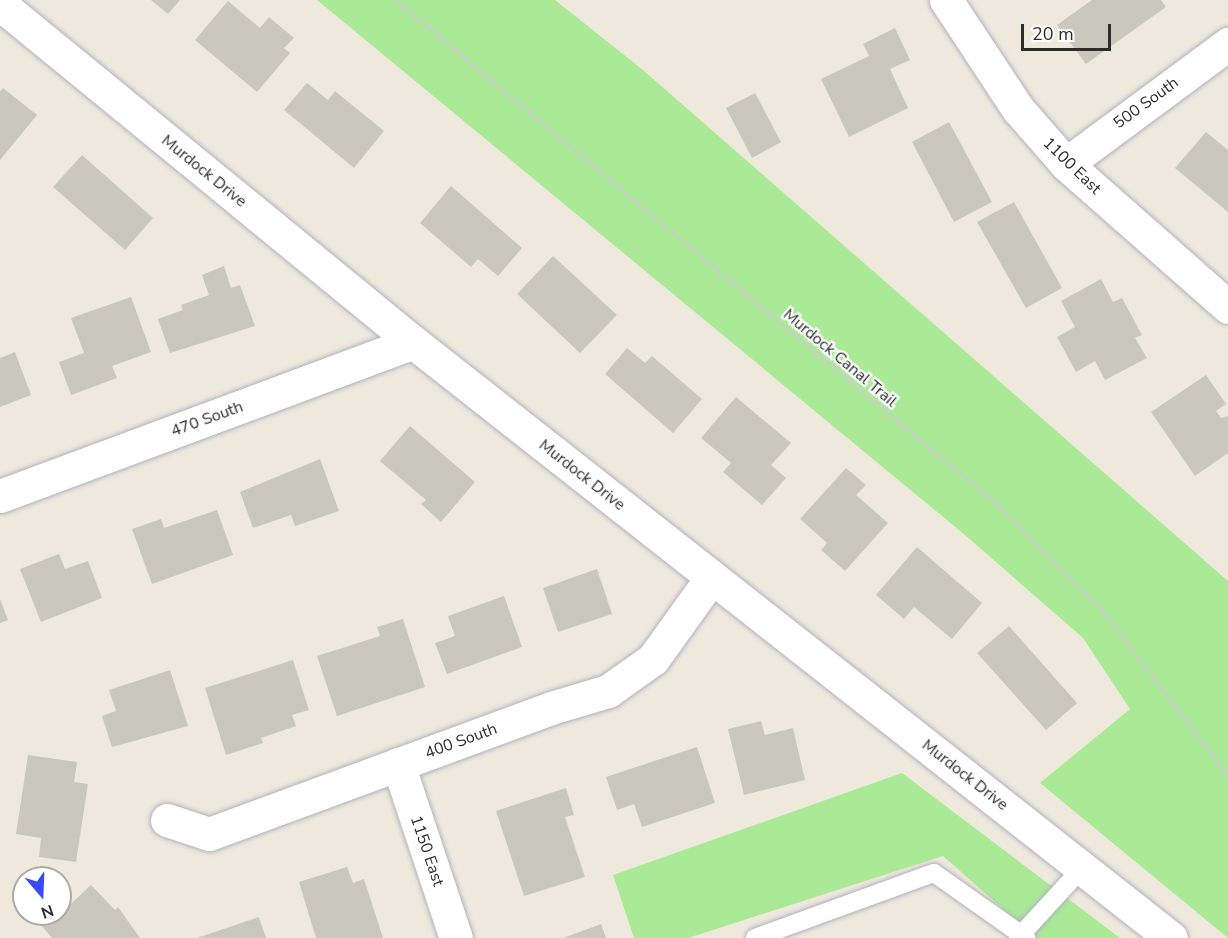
<!DOCTYPE html>
<html>
<head>
<meta charset="utf-8">
<style>
	body { margin:0 }
	#map { position:relative; width:1228px; height:938px; overflow:hidden; background:#efe9dd; font-family:"Nunito Sans",sans-serif }
	div>[style] { position:absolute }
	.green>* { inset:0; background:#aaea96 }
	.building>* { inset:0; background:#cac7bc }
	.path>* { height:4px; margin-top:-2px; transform-origin:0; background:repeating-linear-gradient(90deg,#ccc 0 4.5px,transparent 0 7.5px) }
	.roads { filter:drop-shadow(0 0 2px #b1b2c1) drop-shadow(0 0 2px #b1b2c1) }
	.lane>* { height:18px; margin:-9px; padding:0 9px; transform-origin:9px; border-radius:9px; background:#fff }
	.street>* { height:33px; margin:-16.5px; padding:0 16.5px; transform-origin:16.5px; border-radius:16.5px; background:#fff }
	.secondary>* { height:33px; margin:-16.5px; padding:0 16.5px; transform-origin:16.5px; border-radius:16.5px; background:#fff }
	span { translate:-50% -50%; white-space:nowrap; text-align:center; line-height:1.15; -webkit-text-stroke:4.5px #fff; paint-order:stroke }
	.street-label { font-size:16px; color:#2c2c2c }
	.north { position:absolute; left:12px; top:866px; width:60px; height:60px; box-sizing:border-box; background:#fff; border:2px solid #ababab; border-radius:50%; rotate:161deg; font-size:16px; font-weight:700; line-height:24px; text-align:center; color:#2c2c2c }
	.north::after { content:''; display:block; margin:auto; width:21px; height:27px; background:#3a4bff; clip-path:polygon(50% 0,100% 100%,50% 72%,0 100%) }
	.scale { position:absolute; left:1021px; top:24px; width:90px; height:27px; box-sizing:border-box; border:3px solid #2c2c2c; border-top:0; padding-left:8px; font-size:18px; line-height:21px; white-space:nowrap; color:#2c2c2c; -webkit-text-stroke:4px #fff; paint-order:stroke }
</style>
</head>
<body>
<div id="map">
	<div class="green">
		<div style="clip-path:polygon(317px 0,555px 0,643px 70px,1228px 581px,1228px 938px,1040px 783px,1130px 709px,1083px 638px,965px 535px)"></div>
		<div style="clip-path:polygon(902px 773px,1120px 938px,1036px 938px,943px 856px,688px 938px,634px 938px,613px 875px)"></div>
	</div>
	<div class="building">
		<div style="clip-path:polygon(151px 0,180px 0,168px 14px)"></div>
		<div style="clip-path:polygon(1092px 0,1161px 0,1166px 7px,1086px 64px,1057px 25px)"></div>
		<div style="clip-path:polygon(228px 1px,260px 28px,269px 17px,294px 38px,284px 48px,290px 53px,257px 92px,195px 40px)"></div>
		<div style="clip-path:polygon(895px 28px,910px 60px,890px 69px,908px 108px,849px 137px,821px 79px,869px 56px,863px 44px)"></div>
		<div style="clip-path:polygon(307px 83px,328px 100px,335px 91px,384px 131px,354px 168px,284px 110px)"></div>
		<div style="clip-path:polygon(3px 88px,37px 115px,0 160px,0 92px)"></div>
		<div style="clip-path:polygon(755px 93px,781px 142px,752px 158px,726px 108px)"></div>
		<div style="clip-path:polygon(949px 122px,992px 202px,954px 222px,912px 142px)"></div>
		<div style="clip-path:polygon(1206px 132px,1228px 150px,1228px 212px,1175px 168px)"></div>
		<div style="clip-path:polygon(82px 155px,153px 218px,125px 250px,53px 187px)"></div>
		<div style="clip-path:polygon(451px 186px,522px 248px,498px 276px,478px 259px,471px 267px,420px 223px)"></div>
		<div style="clip-path:polygon(1014px 202px,1062px 288px,1026px 308px,977px 222px)"></div>
		<div style="clip-path:polygon(553px 256px,617px 315px,580px 353px,517px 294px)"></div>
		<div style="clip-path:polygon(224px 266px,231px 288px,240px 285px,255px 326px,170px 353px,158px 319px,183px 310px,181px 305px,209px 295px,202px 275px)"></div>
		<div style="clip-path:polygon(1101px 279px,1113px 302px,1122px 298px,1142px 335px,1135px 338px,1147px 358px,1105px 380px,1095px 361px,1076px 372px,1057px 337px,1075px 327px,1061px 301px)"></div>
		<div style="clip-path:polygon(131px 297px,151px 352px,112px 366px,117px 378px,71px 395px,59px 362px,84px 353px,71px 318px)"></div>
		<div style="clip-path:polygon(627px 348px,645px 363px,652px 356px,702px 399px,673px 433px,605px 374px)"></div>
		<div style="clip-path:polygon(15px 352px,31px 395px,0 407px,0 358px)"></div>
		<div style="clip-path:polygon(1206px 375px,1226px 404px,1216px 411px,1221px 418px,1228px 416px,1228px 453px,1195px 476px,1151px 412px)"></div>
		<div style="clip-path:polygon(736px 397px,791px 443px,771px 465px,786px 478px,762px 505px,723px 472px,731px 463px,701px 438px)"></div>
		<div style="clip-path:polygon(410px 426px,475px 482px,441px 522px,421px 504px,426px 500px,380px 461px)"></div>
		<div style="clip-path:polygon(320px 459px,339px 511px,295px 526px,291px 515px,253px 528px,240px 492px)"></div>
		<div style="clip-path:polygon(846px 468px,866px 485px,856px 495px,888px 523px,845px 571px,821px 550px,827px 543px,800px 519px)"></div>
		<div style="clip-path:polygon(217px 510px,233px 555px,152px 584px,132px 529px,161px 519px,164px 528px)"></div>
		<div style="clip-path:polygon(917px 547px,982px 603px,952px 639px,914px 607px,904px 619px,876px 595px)"></div>
		<div style="clip-path:polygon(59px 554px,65px 569px,88px 561px,102px 598px,41px 622px,20px 569px)"></div>
		<div style="clip-path:polygon(597px 569px,612px 614px,558px 632px,543px 588px)"></div>
		<div style="clip-path:polygon(504px 596px,522px 647px,447px 674px,435px 643px,455px 636px,448px 616px)"></div>
		<div style="clip-path:polygon(0 599px,8px 620px,0 623px)"></div>
		<div style="clip-path:polygon(403px 619px,425px 687px,337px 716px,317px 656px,380px 636px,377px 627px)"></div>
		<div style="clip-path:polygon(1009px 626px,1077px 703px,1046px 730px,977px 653px)"></div>
		<div style="clip-path:polygon(293px 660px,309px 710px,292px 715px,296px 726px,261px 738px,263px 743px,226px 755px,205px 688px)"></div>
		<div style="clip-path:polygon(170px 670px,188px 726px,112px 747px,102px 716px,116px 711px,109px 690px)"></div>
		<div style="clip-path:polygon(761px 721px,765px 735px,793px 728px,805px 780px,744px 795px,728px 729px)"></div>
		<div style="clip-path:polygon(697px 747px,715px 803px,642px 827px,634px 804px,617px 810px,606px 777px)"></div>
		<div style="clip-path:polygon(28px 755px,77px 762px,74px 782px,88px 784px,76px 862px,39px 857px,41px 838px,16px 834px)"></div>
		<div style="clip-path:polygon(566px 788px,574px 815px,565px 817px,585px 877px,524px 896px,496px 811px)"></div>
		<div style="clip-path:polygon(347px 867px,353px 883px,364px 879px,383px 938px,316px 938px,299px 882px)"></div>
		<div style="clip-path:polygon(91px 885px,115px 910px,118px 907px,140px 938px,52px 938px,41px 925px,60px 914px)"></div>
		<div style="clip-path:polygon(259px 917px,266px 938px,197px 938px)"></div>
		<div style="clip-path:polygon(601px 924px,606px 938px,563px 938px)"></div>
	</div>
	<div class="path">
		<div style="left:395px;top:0;width:789px;rotate:39.96deg"></div>
		<div style="left:1000px;top:507px;width:144px;rotate:45.3deg"></div>
		<div style="left:1101px;top:609px;width:210px;rotate:52.7deg"></div>
	</div>
	<div class="roads">
		<div class="lane">
			<div style="left:755px;top:938px;width:190px;rotate:-20deg"></div>
			<div style="left:934px;top:873px;width:113px;rotate:35.2deg"></div>
			<div style="left:1018px;top:938px;width:96px;rotate:-47.5deg"></div>
		</div>
		<div class="street">
			<div style="left:946px;top:0;width:131px;rotate:56.6deg"></div>
			<div style="left:1018px;top:109px;width:73px;rotate:48.9deg"></div>
			<div style="left:1066px;top:164px;width:216px;rotate:41.4deg"></div>
			<div style="left:1066px;top:164px;width:202px;rotate:-36.5deg"></div>
			<div style="left:0;top:496px;width:441px;rotate:-20.4deg"></div>
			<div style="left:398px;top:764px;width:183px;rotate:71.6deg"></div>
			<div style="left:167px;top:820px;width:44px;rotate:18.4deg"></div>
			<div style="left:209px;top:834px;width:364px;rotate:-20.2deg"></div>
			<div style="left:551px;top:708px;width:59px;rotate:-16.6deg"></div>
			<div style="left:608px;top:691px;width:55px;rotate:-35.4deg"></div>
			<div style="left:653px;top:659px;width:101px;rotate:-54.3deg"></div>
		</div>
		<div class="secondary">
			<div style="left:0;top:4px;width:534px;rotate:39.3deg"></div>
			<div style="left:413px;top:342px;width:964px;rotate:38.18deg"></div>
		</div>
	</div>
	<div class="street-label">
		<span style="left:1146px;top:103px;rotate:-36deg">500 South</span>
		<span style="left:1072px;top:166px;rotate:44deg">1100 East</span>
		<span style="left:204px;top:171px;rotate:39deg">Murdock Drive</span>
		<span style="left:840px;top:358px;rotate:40deg">Murdock Canal Trail</span>
		<span style="left:207px;top:419px;rotate:-20deg">470 South</span>
		<span style="left:582px;top:475px;rotate:38deg">Murdock Drive</span>
		<span style="left:461px;top:741px;rotate:-20deg">400 South</span>
		<span style="left:965px;top:775px;rotate:38deg">Murdock Drive</span>
		<span style="left:427px;top:851px;rotate:71deg">1150 East</span>
	</div>
	<div class="north">N</div>
	<div class="scale">20 m</div>
</div>
</body>
</html>
